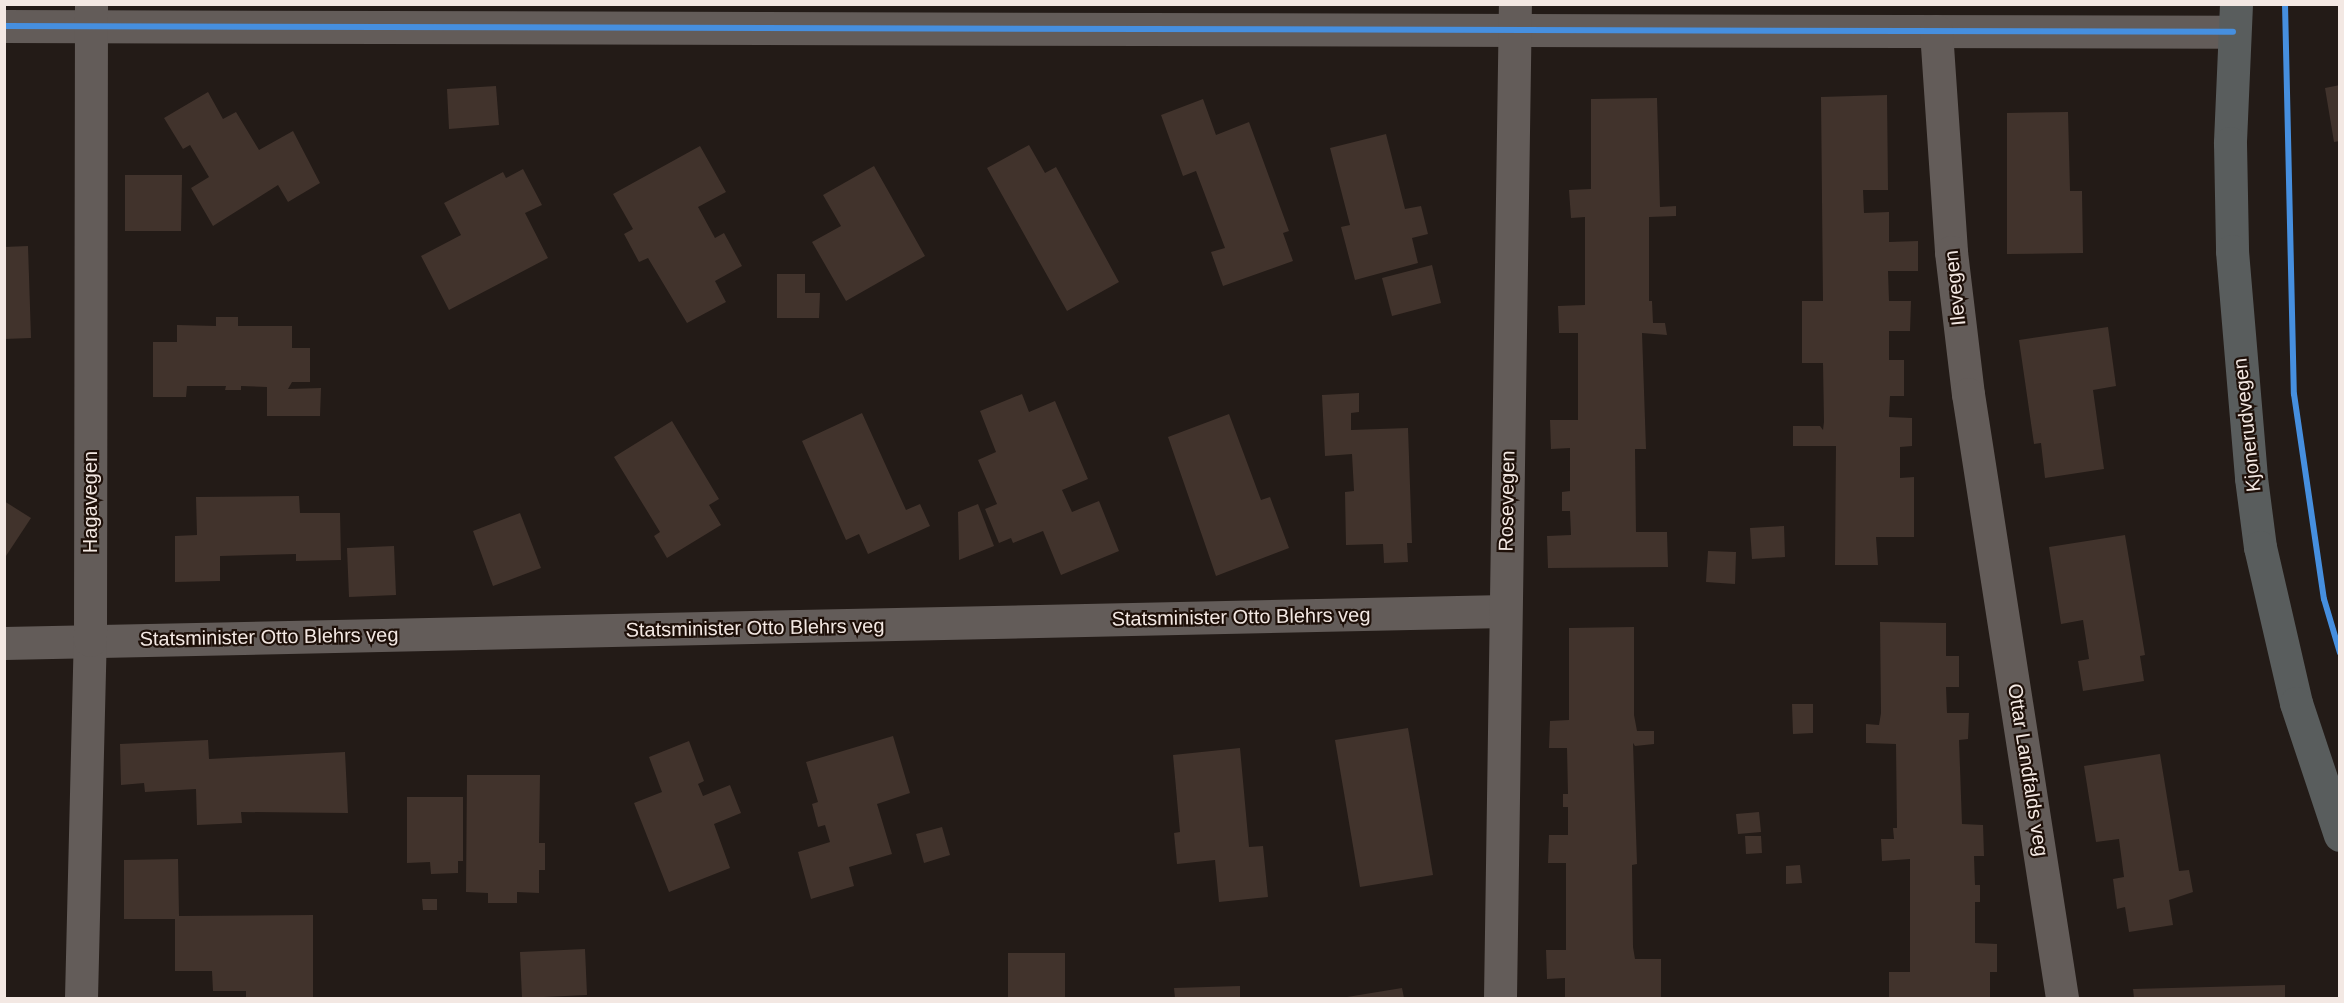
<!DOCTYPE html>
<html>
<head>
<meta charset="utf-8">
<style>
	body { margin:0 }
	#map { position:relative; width:2344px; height:1003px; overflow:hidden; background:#231b17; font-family:Arial,sans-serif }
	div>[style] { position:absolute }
	.building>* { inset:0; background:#41332c }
	.minor>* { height:33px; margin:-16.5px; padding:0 16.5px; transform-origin:16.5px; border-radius:16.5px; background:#635c59 }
	.major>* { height:33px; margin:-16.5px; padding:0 16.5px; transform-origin:16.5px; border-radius:16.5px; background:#595d5d }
	.cycleway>* { height:6px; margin:-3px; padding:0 3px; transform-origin:3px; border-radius:3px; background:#468fdf }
	span { translate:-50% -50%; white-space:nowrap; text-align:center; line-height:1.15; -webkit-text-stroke:4.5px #1e1009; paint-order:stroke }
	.street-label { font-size:20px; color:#f3e8e3 }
	.frame { position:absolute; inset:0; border:6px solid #f3e8e3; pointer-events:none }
</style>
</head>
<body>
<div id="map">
	<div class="building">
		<div style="clip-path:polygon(2340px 85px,2340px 141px,2334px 142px,2325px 88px)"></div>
		<div style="clip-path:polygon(496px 86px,499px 125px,449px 129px,447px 89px)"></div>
		<div style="clip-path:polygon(208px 92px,223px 119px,236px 112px,259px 150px,293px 131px,320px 183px,288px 202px,278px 185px,213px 226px,191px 188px,209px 177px,190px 145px,183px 149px,164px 118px)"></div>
		<div style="clip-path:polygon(1887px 95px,1888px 190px,1863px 190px,1864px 213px,1889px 212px,1889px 242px,1918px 241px,1918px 271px,1888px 271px,1889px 301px,1911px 301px,1910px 331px,1889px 331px,1889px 360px,1904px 360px,1904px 396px,1890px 396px,1889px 417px,1912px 418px,1912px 446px,1900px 447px,1900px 478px,1914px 477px,1914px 537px,1876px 537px,1878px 565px,1835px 565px,1836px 446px,1793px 446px,1793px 426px,1820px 426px,1823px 430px,1824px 422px,1823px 363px,1802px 363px,1802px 301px,1823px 301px,1821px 97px)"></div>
		<div style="clip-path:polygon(1657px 98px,1660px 207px,1676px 206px,1676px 216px,1649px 217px,1649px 301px,1652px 301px,1653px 323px,1665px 323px,1667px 335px,1642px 333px,1646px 449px,1635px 449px,1636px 532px,1667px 532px,1668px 567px,1548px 568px,1547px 536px,1571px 535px,1570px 511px,1562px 511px,1562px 492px,1570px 491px,1570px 448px,1551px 449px,1550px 420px,1578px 420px,1578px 333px,1559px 333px,1558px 306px,1585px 305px,1585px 217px,1571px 218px,1569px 190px,1591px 189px,1591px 99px)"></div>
		<div style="clip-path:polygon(1203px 99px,1216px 135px,1249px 122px,1289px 231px,1283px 233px,1293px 261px,1223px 286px,1211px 252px,1225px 248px,1196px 171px,1183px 176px,1161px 115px)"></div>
		<div style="clip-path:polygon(2068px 112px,2070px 191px,2082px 191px,2083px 253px,2007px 254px,2007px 113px)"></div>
		<div style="clip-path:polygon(1386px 134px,1405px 209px,1421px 206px,1428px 234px,1412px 238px,1418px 263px,1355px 280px,1341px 227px,1350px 225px,1330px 148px)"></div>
		<div style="clip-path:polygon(1029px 145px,1045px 173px,1056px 167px,1119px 282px,1067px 311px,987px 168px)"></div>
		<div style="clip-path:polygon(700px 146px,726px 192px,698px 207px,715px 238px,724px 233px,742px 266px,715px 281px,726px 302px,687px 323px,648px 258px,639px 262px,624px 234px,633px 229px,613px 194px)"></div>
		<div style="clip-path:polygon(874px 166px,925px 256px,846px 301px,812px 242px,841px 226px,823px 195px)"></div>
		<div style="clip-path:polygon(523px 169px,542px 205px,525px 213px,548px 258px,449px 310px,421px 256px,461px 235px,444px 203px,503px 172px,506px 178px)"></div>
		<div style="clip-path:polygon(125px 175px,182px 175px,181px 231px,125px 231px)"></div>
		<div style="clip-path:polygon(28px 246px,31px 338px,4px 339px,4px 247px)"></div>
		<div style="clip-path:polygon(1432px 265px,1441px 303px,1392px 316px,1382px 278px)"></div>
		<div style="clip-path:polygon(777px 274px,805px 274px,805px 293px,820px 293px,819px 318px,777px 318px)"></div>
		<div style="clip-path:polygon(216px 317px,238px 317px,238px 326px,292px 326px,292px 348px,310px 348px,310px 382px,292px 382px,288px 389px,321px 388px,320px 416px,267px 416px,267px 387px,241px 386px,241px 390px,225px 390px,226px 386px,187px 386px,186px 397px,153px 397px,153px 342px,177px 342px,177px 325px,216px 326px)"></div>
		<div style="clip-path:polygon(2108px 327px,2116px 386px,2093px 390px,2104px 469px,2045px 478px,2041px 443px,2034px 444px,2019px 340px)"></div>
		<div style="clip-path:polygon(1359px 393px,1359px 412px,1351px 413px,1351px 430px,1408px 428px,1412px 543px,1407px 543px,1408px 562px,1384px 563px,1383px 544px,1346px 545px,1345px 492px,1354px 491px,1352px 454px,1325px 456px,1322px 395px)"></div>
		<div style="clip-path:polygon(1022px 394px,1029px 412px,1055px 401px,1088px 479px,1062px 490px,1072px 512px,1099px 501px,1119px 551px,1061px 575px,1043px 531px,1013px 543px,1011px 538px,999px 543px,985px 509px,997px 504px,978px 460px,996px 452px,980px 411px)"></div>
		<div style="clip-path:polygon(862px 413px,906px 510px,920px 504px,930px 526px,868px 554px,859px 534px,846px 540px,802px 441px)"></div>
		<div style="clip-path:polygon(1229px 414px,1261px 500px,1270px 497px,1289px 548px,1216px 576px,1168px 437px)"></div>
		<div style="clip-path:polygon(672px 421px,719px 499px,709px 505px,721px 525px,667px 558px,654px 536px,660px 532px,614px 457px)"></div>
		<div style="clip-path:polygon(299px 496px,300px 513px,340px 513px,341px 560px,296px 561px,296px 554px,220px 556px,220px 581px,175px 582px,175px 536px,197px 535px,196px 497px)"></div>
		<div style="clip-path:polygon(4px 501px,31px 518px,4px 559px)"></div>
		<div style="clip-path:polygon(978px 504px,994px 546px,959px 560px,958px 512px)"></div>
		<div style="clip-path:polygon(520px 513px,541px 568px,493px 586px,473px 531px)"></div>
		<div style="clip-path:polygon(1784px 526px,1785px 557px,1752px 559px,1750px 528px)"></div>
		<div style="clip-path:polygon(2125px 535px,2145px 655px,2140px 656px,2144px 681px,2083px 691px,2078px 661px,2089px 659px,2083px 620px,2061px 624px,2049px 547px)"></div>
		<div style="clip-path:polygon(394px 546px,396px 595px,349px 597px,347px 548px)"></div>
		<div style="clip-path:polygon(1708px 551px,1736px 552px,1735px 584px,1706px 582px)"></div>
		<div style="clip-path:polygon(1880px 622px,1946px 623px,1946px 656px,1959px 656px,1959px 687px,1946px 687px,1947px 713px,1969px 713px,1968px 739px,1959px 740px,1962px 824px,1983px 825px,1984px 856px,1974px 856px,1975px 885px,1980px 885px,1980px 902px,1975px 902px,1975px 943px,1997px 944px,1997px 972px,1990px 972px,1990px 998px,1889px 998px,1889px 972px,1910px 972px,1910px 859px,1882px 861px,1881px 839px,1894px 839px,1893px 828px,1897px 828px,1896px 744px,1866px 743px,1866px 724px,1879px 725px,1881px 713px)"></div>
		<div style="clip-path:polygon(1634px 627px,1634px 715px,1637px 731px,1654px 731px,1654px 744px,1635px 746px,1633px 743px,1637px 864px,1632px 865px,1633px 947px,1635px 959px,1661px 959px,1661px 998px,1565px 998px,1565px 978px,1547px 979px,1546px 950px,1566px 950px,1566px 863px,1548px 863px,1549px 835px,1568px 835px,1568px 807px,1563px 807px,1563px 794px,1568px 794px,1567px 748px,1549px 748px,1550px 721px,1569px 720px,1569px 628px)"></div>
		<div style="clip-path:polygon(1792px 704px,1813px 704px,1813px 733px,1793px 734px)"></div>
		<div style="clip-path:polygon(1408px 728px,1433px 875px,1360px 887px,1335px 740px)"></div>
		<div style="clip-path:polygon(893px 736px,910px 793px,877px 804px,892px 854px,849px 867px,854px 886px,811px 899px,798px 852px,830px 842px,825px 825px,818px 827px,812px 804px,818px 802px,806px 762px)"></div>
		<div style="clip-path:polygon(208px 740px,209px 759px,345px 752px,348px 813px,241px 812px,242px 823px,197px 825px,196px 789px,145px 792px,144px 783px,121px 785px,120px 744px)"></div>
		<div style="clip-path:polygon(689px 741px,704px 781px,698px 784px,703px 796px,730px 785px,741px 813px,714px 824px,730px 868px,669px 892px,634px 803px,662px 792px,649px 757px)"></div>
		<div style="clip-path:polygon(1240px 748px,1249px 847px,1263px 846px,1268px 897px,1219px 902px,1215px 860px,1177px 864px,1174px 833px,1180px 832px,1173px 755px)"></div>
		<div style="clip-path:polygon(2160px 754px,2179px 871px,2189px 870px,2193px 892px,2169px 900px,2173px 925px,2129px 932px,2125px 907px,2117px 909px,2113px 879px,2124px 877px,2119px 839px,2096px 842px,2084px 766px)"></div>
		<div style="clip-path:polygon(467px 775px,540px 775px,539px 843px,545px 843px,545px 870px,539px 870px,539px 893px,517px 892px,517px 903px,488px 903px,488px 893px,466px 892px)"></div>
		<div style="clip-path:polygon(407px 797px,463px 797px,463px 861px,458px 861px,458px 873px,431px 874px,430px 862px,407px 863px)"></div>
		<div style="clip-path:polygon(1759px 812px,1761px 832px,1738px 834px,1736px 814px)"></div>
		<div style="clip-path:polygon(942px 827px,950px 855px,924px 863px,916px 834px)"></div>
		<div style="clip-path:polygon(1745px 836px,1761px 836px,1762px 853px,1746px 854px)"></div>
		<div style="clip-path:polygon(178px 859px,179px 916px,313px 915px,313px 998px,246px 998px,246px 991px,213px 991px,212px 971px,175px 971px,175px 919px,124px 919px,124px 860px)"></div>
		<div style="clip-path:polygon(1800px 865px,1802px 883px,1786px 884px,1786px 866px)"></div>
		<div style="clip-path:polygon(422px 899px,437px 899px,437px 910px,423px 910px)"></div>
		<div style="clip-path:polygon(585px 949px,587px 995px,522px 998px,520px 952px)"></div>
		<div style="clip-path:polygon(1008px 953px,1065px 953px,1065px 998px,1008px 998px)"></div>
		<div style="clip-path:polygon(2285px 985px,2285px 998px,2134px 998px,2133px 989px)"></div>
		<div style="clip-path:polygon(1240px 986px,1240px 998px,1175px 998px,1174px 988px)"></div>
		<div style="clip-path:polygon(1402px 988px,1404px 998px,1347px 998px,1347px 997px)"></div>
	</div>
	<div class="minor">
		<div style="left:4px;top:26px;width:2229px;rotate:0.15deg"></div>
		<div style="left:1936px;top:31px;width:222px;rotate:86.1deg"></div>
		<div style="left:1951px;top:252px;width:143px;rotate:83.2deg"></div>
		<div style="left:1968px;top:394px;width:611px;rotate:81.15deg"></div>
		<div style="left:4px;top:643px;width:1501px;rotate:-1.22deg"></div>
		<div style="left:81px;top:998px;width:358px;rotate:-88.6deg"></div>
		<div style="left:90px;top:640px;width:636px;rotate:-89.91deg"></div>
		<div style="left:1500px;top:998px;width:994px;rotate:-89.14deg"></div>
	</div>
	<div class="major">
		<div style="left:2236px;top:4px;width:139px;rotate:92.5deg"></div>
		<div style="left:2230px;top:143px;width:108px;rotate:88.9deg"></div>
		<div style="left:2232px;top:251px;width:228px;rotate:85.2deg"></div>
		<div style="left:2251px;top:478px;width:70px;rotate:82.6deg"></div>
		<div style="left:2260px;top:547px;width:160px;rotate:77deg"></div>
		<div style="left:2296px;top:703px;width:139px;rotate:71.6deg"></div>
	</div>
	<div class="cycleway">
		<div style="left:2285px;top:4px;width:390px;rotate:88.7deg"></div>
		<div style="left:2294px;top:394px;width:207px;rotate:81.7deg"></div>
		<div style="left:2324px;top:599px;width:56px;rotate:73.5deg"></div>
		<div style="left:4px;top:26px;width:2229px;rotate:0.15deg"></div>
	</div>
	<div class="street-label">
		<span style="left:1955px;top:288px;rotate:-96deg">Ilevegen</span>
		<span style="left:2247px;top:425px;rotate:-96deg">Kjonerudvegen</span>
		<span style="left:1507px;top:501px;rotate:-89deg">Rosevegen</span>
		<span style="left:90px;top:502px;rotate:-90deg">Hagavegen</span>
		<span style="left:1241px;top:617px;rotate:-1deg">Statsminister Otto Blehrs veg</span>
		<span style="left:755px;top:628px;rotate:-1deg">Statsminister Otto Blehrs veg</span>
		<span style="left:269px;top:637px;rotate:-1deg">Statsminister Otto Blehrs veg</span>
		<span style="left:2028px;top:770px;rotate:81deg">Ottar Landfalds veg</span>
	</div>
	<div class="frame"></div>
</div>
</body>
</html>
